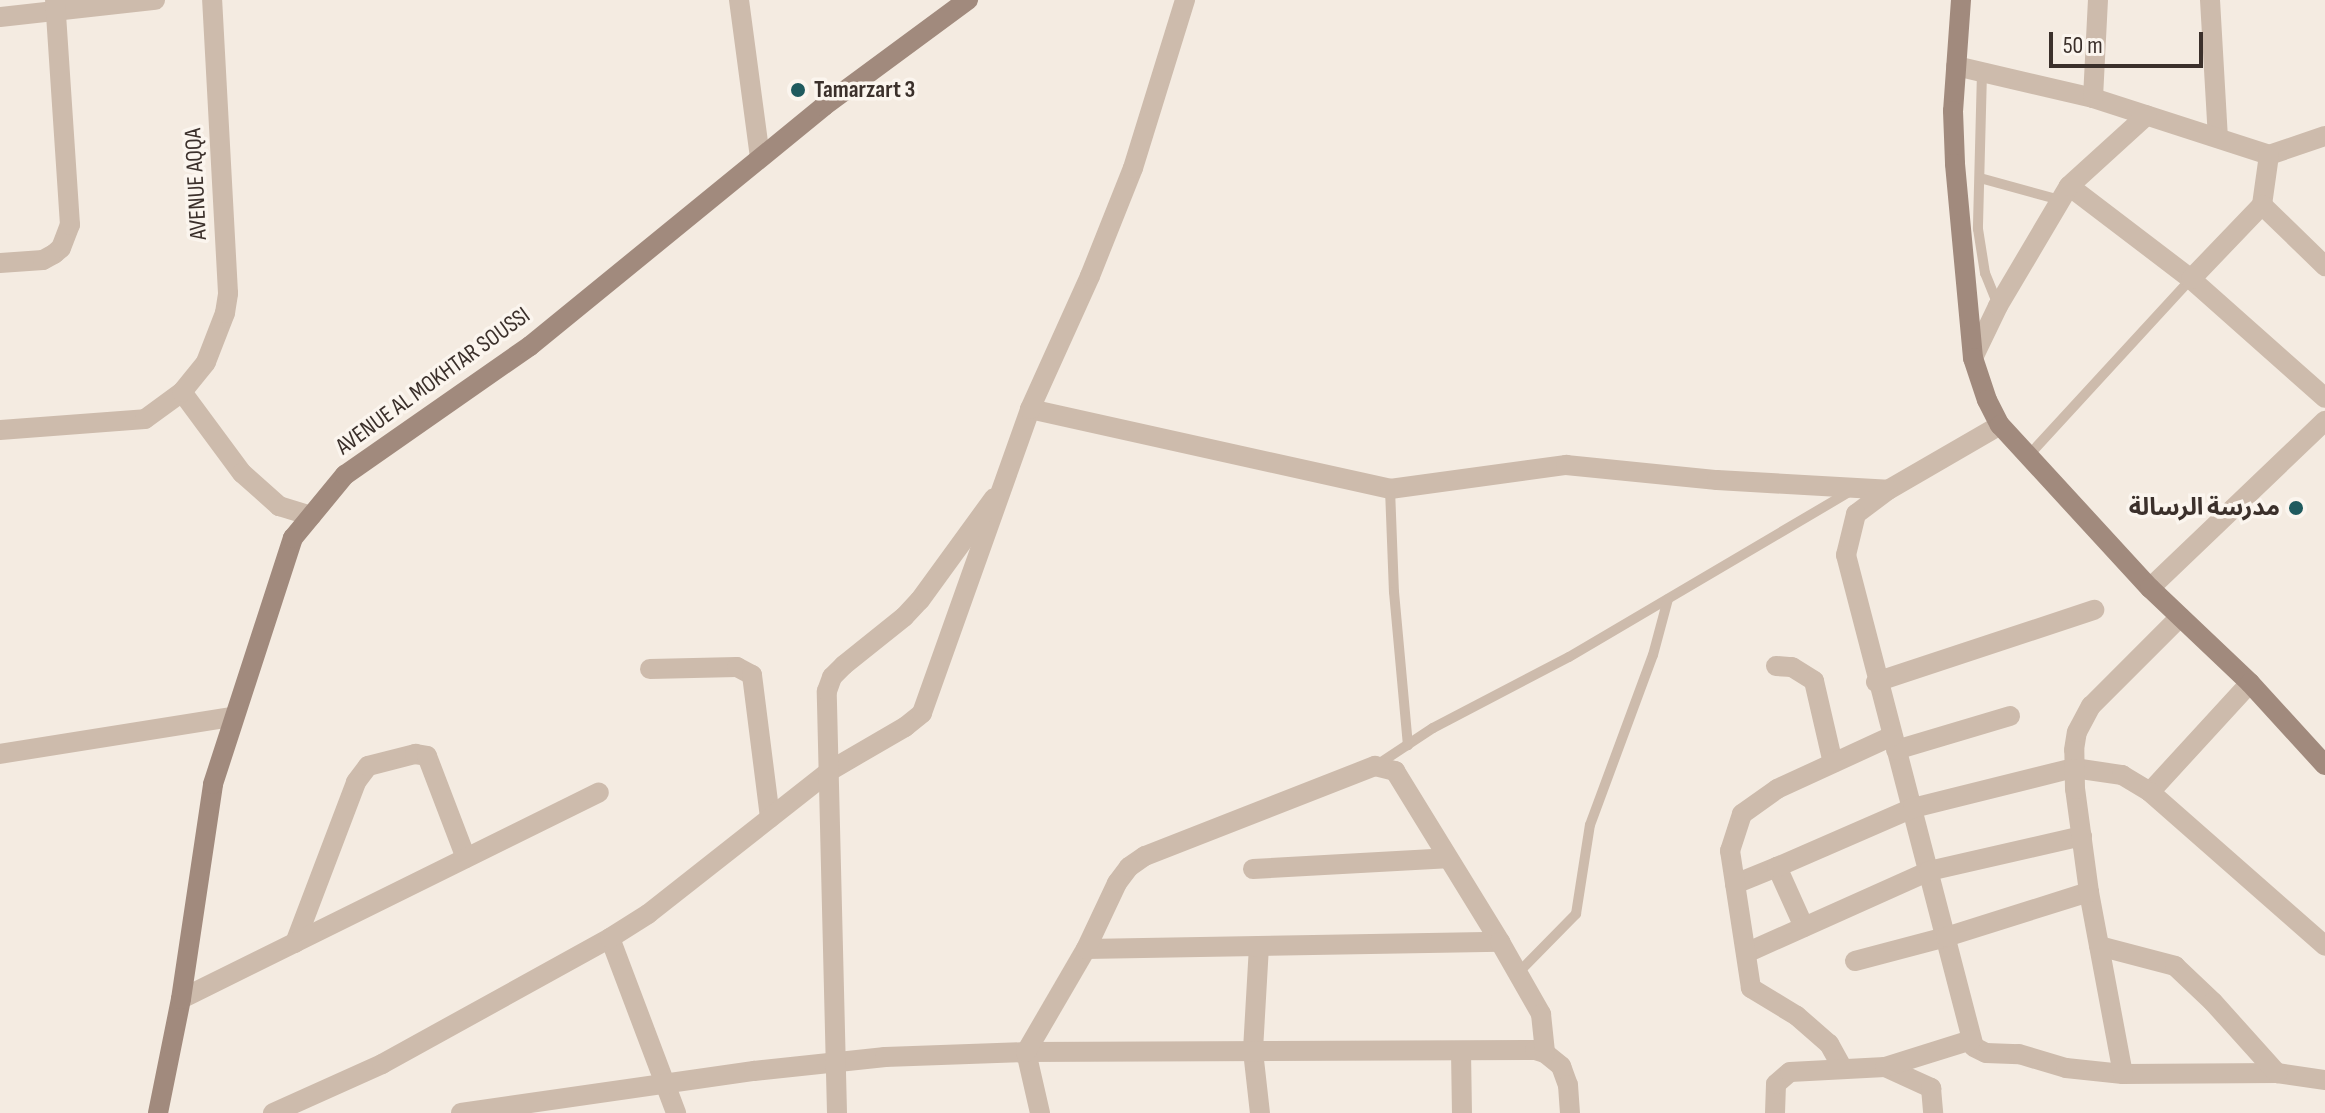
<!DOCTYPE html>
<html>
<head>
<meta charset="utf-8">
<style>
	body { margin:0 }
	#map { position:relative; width:2325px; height:1113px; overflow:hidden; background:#f4ebe1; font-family:"Sofia Sans Condensed","Noto Sans Arabic",sans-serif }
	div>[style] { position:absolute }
	.lane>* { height:10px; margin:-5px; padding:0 5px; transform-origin:5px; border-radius:5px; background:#cdbbac }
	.street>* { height:20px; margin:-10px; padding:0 10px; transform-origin:10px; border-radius:10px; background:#cdbbac }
	.secondary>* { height:20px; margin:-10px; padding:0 10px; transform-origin:10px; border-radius:10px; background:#a18a7d }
	.dots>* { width:22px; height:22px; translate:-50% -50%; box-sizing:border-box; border:4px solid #fbf5ee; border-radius:50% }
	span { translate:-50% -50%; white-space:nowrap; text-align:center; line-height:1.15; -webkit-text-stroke:7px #fbf5ee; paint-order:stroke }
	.poi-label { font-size:24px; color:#3b302b; font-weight:700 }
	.left { translate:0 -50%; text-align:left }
	.right { translate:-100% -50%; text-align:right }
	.street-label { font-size:24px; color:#3b302b }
	.scale { position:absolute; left:2049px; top:32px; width:154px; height:36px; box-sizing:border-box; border:4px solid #3b302b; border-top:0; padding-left:10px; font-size:24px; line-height:28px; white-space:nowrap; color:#3b302b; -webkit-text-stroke:6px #fbf5ee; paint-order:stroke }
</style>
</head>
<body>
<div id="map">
	<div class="lane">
		<div style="left:1982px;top:72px;width:157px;rotate:91.5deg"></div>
		<div style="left:1978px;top:229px;width:45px;rotate:81deg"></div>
		<div style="left:1985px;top:273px;width:35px;rotate:68deg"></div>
		<div style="left:1980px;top:178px;width:83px;rotate:15.4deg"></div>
		<div style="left:2029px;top:455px;width:239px;rotate:-47.4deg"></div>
		<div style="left:1390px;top:489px;width:103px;rotate:87.8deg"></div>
		<div style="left:1394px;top:592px;width:154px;rotate:84.8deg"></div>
		<div style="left:1377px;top:765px;width:67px;rotate:-33.5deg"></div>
		<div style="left:1433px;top:728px;width:153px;rotate:-27.6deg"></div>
		<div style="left:1569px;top:657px;width:327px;rotate:-30.5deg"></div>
		<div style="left:1518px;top:973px;width:83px;rotate:-45.5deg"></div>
		<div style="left:1576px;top:914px;width:90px;rotate:-81.1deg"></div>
		<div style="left:1590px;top:825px;width:181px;rotate:-69.7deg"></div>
		<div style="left:1653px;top:655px;width:58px;rotate:-75deg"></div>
	</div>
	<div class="street">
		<div style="left:739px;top:0;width:159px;rotate:82.4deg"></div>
		<div style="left:2210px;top:0;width:137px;rotate:86.7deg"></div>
		<div style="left:0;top:17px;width:156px;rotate:-6.3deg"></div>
		<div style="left:1956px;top:66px;width:141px;rotate:13.1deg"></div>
		<div style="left:2093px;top:98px;width:185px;rotate:17.9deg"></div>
		<div style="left:2269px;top:155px;width:59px;rotate:-18.7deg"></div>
		<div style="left:2093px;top:98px;width:98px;rotate:-87.1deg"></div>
		<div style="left:2269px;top:155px;width:50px;rotate:98deg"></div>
		<div style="left:2262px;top:205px;width:88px;rotate:44.1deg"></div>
		<div style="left:2069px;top:186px;width:153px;rotate:37.3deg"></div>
		<div style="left:2191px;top:279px;width:179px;rotate:41.6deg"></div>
		<div style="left:0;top:263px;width:43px;rotate:-4deg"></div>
		<div style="left:43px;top:260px;width:13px;rotate:-29deg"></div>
		<div style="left:54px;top:254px;width:9px;rotate:-41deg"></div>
		<div style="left:61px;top:248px;width:25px;rotate:-69deg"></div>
		<div style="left:70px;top:225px;width:225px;rotate:-93.8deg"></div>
		<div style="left:2191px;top:279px;width:103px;rotate:-46.2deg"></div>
		<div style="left:1973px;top:358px;width:58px;rotate:-64.3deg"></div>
		<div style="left:1998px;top:306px;width:139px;rotate:-59.4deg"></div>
		<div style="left:2069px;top:186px;width:105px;rotate:-42.3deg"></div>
		<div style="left:182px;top:392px;width:101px;rotate:53.5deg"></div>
		<div style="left:242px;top:473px;width:50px;rotate:41.7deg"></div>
		<div style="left:279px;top:506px;width:34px;rotate:17deg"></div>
		<div style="left:1030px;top:409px;width:369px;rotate:12.5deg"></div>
		<div style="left:1390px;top:489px;width:178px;rotate:-7.8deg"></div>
		<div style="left:1566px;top:465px;width:152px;rotate:5.7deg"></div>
		<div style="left:1717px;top:480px;width:171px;rotate:3.3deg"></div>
		<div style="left:1888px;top:490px;width:129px;rotate:-30.1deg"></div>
		<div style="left:0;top:430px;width:145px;rotate:-4.3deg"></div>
		<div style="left:145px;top:419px;width:46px;rotate:-36.1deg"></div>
		<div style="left:182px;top:392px;width:38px;rotate:-51deg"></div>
		<div style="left:206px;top:362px;width:53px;rotate:-68.8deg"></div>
		<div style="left:225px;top:313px;width:20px;rotate:-81deg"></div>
		<div style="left:228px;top:293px;width:293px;rotate:-93.1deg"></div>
		<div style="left:1888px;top:490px;width:40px;rotate:143deg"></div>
		<div style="left:1856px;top:514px;width:42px;rotate:103.7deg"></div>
		<div style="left:1846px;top:555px;width:508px;rotate:75.42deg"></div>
		<div style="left:1974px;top:1047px;width:13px;rotate:27deg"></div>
		<div style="left:1986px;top:1053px;width:33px;rotate:2deg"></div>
		<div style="left:2019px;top:1054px;width:49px;rotate:16.6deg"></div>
		<div style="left:2066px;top:1068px;width:57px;rotate:6deg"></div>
		<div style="left:2123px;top:1074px;width:154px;rotate:-0.4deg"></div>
		<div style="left:2277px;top:1073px;width:49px;rotate:8.3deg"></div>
		<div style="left:2150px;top:588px;width:242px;rotate:-43.7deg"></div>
		<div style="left:1776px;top:666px;width:16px;rotate:4deg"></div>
		<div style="left:1792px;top:667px;width:26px;rotate:32deg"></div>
		<div style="left:1814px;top:681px;width:84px;rotate:77deg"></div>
		<div style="left:650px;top:669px;width:87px;rotate:-1.3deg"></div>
		<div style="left:737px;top:667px;width:17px;rotate:28deg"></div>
		<div style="left:752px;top:675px;width:144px;rotate:82.8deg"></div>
		<div style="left:1876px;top:682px;width:230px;rotate:-18.3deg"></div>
		<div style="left:1896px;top:750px;width:119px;rotate:-16.6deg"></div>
		<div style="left:0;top:754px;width:235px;rotate:-9.1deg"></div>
		<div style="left:2150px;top:792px;width:148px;rotate:-47.5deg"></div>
		<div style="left:1253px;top:869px;width:194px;rotate:-3.2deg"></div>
		<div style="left:1735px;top:884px;width:45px;rotate:-22deg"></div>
		<div style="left:1804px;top:927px;width:66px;rotate:-114.2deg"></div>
		<div style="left:1777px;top:867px;width:148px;rotate:-23.5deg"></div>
		<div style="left:1913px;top:808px;width:166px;rotate:-14deg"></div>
		<div style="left:2074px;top:768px;width:49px;rotate:8.3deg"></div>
		<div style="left:2122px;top:775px;width:33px;rotate:31deg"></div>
		<div style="left:2150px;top:792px;width:233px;rotate:41.3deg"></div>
		<div style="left:610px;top:938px;width:187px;rotate:69.3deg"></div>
		<div style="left:295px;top:943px;width:172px;rotate:-69.2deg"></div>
		<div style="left:356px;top:782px;width:20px;rotate:-53deg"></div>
		<div style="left:368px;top:766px;width:49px;rotate:-14.3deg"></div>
		<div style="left:415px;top:754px;width:12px;rotate:9deg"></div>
		<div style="left:427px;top:756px;width:109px;rotate:69.1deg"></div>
		<div style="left:1259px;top:946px;width:105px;rotate:93.3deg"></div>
		<div style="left:1253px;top:1051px;width:62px;rotate:83.6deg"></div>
		<div style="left:2099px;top:946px;width:79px;rotate:14.7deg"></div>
		<div style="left:2175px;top:966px;width:52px;rotate:43.5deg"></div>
		<div style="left:2213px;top:1002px;width:96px;rotate:48deg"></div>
		<div style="left:1086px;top:949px;width:414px;rotate:-1deg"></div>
		<div style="left:1746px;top:953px;width:201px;rotate:-24.1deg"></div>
		<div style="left:1929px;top:871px;width:157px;rotate:-12.9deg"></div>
		<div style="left:1855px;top:961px;width:94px;rotate:-14.8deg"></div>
		<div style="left:1946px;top:937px;width:150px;rotate:-17.5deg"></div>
		<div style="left:181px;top:999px;width:466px;rotate:-26.3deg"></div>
		<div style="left:1461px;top:1051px;width:62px;rotate:89.1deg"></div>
		<div style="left:1885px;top:1067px;width:51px;rotate:24.5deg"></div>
		<div style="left:1931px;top:1088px;width:25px;rotate:85deg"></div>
		<div style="left:1843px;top:1069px;width:29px;rotate:-119deg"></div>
		<div style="left:1829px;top:1044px;width:43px;rotate:-138.8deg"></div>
		<div style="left:1797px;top:1016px;width:54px;rotate:-148.7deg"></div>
		<div style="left:1751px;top:988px;width:139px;rotate:-98.7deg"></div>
		<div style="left:1730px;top:851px;width:39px;rotate:-72deg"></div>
		<div style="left:1742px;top:814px;width:43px;rotate:-35.5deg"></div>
		<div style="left:1777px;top:789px;width:127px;rotate:-24.7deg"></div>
		<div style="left:2123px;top:1074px;width:185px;rotate:-100.6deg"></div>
		<div style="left:2089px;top:892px;width:104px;rotate:-97.7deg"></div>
		<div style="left:2075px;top:789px;width:39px;rotate:-91deg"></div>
		<div style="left:2074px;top:750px;width:18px;rotate:-81deg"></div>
		<div style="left:2077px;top:732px;width:30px;rotate:-62deg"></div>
		<div style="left:2091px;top:706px;width:126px;rotate:-45deg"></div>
		<div style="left:273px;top:1113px;width:120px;rotate:-24.2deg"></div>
		<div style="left:382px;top:1064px;width:260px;rotate:-28.9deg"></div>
		<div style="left:610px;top:938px;width:45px;rotate:-32.3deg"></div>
		<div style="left:648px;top:914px;width:233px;rotate:-38.2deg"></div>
		<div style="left:831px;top:770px;width:86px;rotate:-30.2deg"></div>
		<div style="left:905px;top:727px;width:22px;rotate:-39deg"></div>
		<div style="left:922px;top:713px;width:323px;rotate:-70.4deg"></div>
		<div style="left:1030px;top:409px;width:146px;rotate:-65.7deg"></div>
		<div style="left:1090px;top:276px;width:116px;rotate:-68.3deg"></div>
		<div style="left:1133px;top:168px;width:176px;rotate:-72.8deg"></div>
		<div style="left:461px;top:1113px;width:296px;rotate:-8.2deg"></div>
		<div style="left:754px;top:1071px;width:132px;rotate:-6.1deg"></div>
		<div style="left:885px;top:1057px;width:141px;rotate:-2deg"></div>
		<div style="left:1026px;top:1052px;width:509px;rotate:-0.23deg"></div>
		<div style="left:1535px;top:1050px;width:10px;rotate:17deg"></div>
		<div style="left:1545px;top:1053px;width:21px;rotate:39deg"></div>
		<div style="left:1561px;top:1066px;width:20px;rotate:70deg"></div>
		<div style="left:1568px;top:1085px;width:28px;rotate:86deg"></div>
		<div style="left:837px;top:1113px;width:422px;rotate:-91.4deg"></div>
		<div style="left:827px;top:691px;width:15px;rotate:-70deg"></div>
		<div style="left:832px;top:677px;width:17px;rotate:-45deg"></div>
		<div style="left:844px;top:665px;width:77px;rotate:-38.7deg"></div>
		<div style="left:904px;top:617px;width:23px;rotate:-47deg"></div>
		<div style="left:920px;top:600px;width:126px;rotate:-54deg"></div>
		<div style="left:1040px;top:1113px;width:63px;rotate:-102.9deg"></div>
		<div style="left:1026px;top:1052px;width:119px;rotate:-59.8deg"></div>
		<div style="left:1086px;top:949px;width:73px;rotate:-64.8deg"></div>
		<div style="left:1117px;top:883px;width:20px;rotate:-53deg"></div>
		<div style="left:1129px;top:867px;width:19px;rotate:-35deg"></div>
		<div style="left:1145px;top:856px;width:247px;rotate:-21.4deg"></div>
		<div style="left:1375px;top:766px;width:21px;rotate:14deg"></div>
		<div style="left:1395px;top:771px;width:201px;rotate:58.4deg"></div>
		<div style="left:1500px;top:942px;width:83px;rotate:60.3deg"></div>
		<div style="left:1541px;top:1014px;width:39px;rotate:84deg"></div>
		<div style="left:1775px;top:1113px;width:29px;rotate:-88deg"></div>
		<div style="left:1776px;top:1084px;width:18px;rotate:-41deg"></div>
		<div style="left:1790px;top:1072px;width:95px;rotate:-3deg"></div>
		<div style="left:1885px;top:1067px;width:90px;rotate:-17.4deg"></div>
	</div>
	<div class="secondary">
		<div style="left:1961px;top:0;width:111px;rotate:94.1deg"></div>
		<div style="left:1953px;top:111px;width:53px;rotate:87.8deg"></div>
		<div style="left:1955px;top:164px;width:195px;rotate:84.7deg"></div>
		<div style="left:1973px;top:358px;width:44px;rotate:71.6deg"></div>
		<div style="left:1987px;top:400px;width:28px;rotate:63deg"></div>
		<div style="left:2000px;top:425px;width:222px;rotate:47.4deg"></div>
		<div style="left:2150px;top:588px;width:138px;rotate:43.5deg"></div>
		<div style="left:2250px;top:683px;width:111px;rotate:47.6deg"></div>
		<div style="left:158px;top:1113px;width:116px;rotate:-78.6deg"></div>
		<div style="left:181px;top:999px;width:217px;rotate:-81.5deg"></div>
		<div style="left:213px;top:784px;width:259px;rotate:-72deg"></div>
		<div style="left:293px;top:538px;width:82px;rotate:-50.5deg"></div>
		<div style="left:345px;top:475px;width:226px;rotate:-34.9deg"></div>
		<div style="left:530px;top:346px;width:380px;rotate:-39.2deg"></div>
		<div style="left:824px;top:106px;width:179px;rotate:-36.4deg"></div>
	</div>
	<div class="dots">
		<div style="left:798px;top:90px;background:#1f5a5e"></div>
		<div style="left:2296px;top:508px;background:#1f5a5e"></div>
	</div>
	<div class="poi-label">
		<span class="left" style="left:814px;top:90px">Tamarzart 3</span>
		<span class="right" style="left:2280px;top:508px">مدرسة الرسالة</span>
	</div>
	<div class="street-label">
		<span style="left:196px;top:184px;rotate:-93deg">AVENUE AQQA</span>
		<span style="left:433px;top:381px;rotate:-36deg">AVENUE AL MOKHTAR SOUSSI</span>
	</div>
	<div class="scale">50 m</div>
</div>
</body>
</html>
